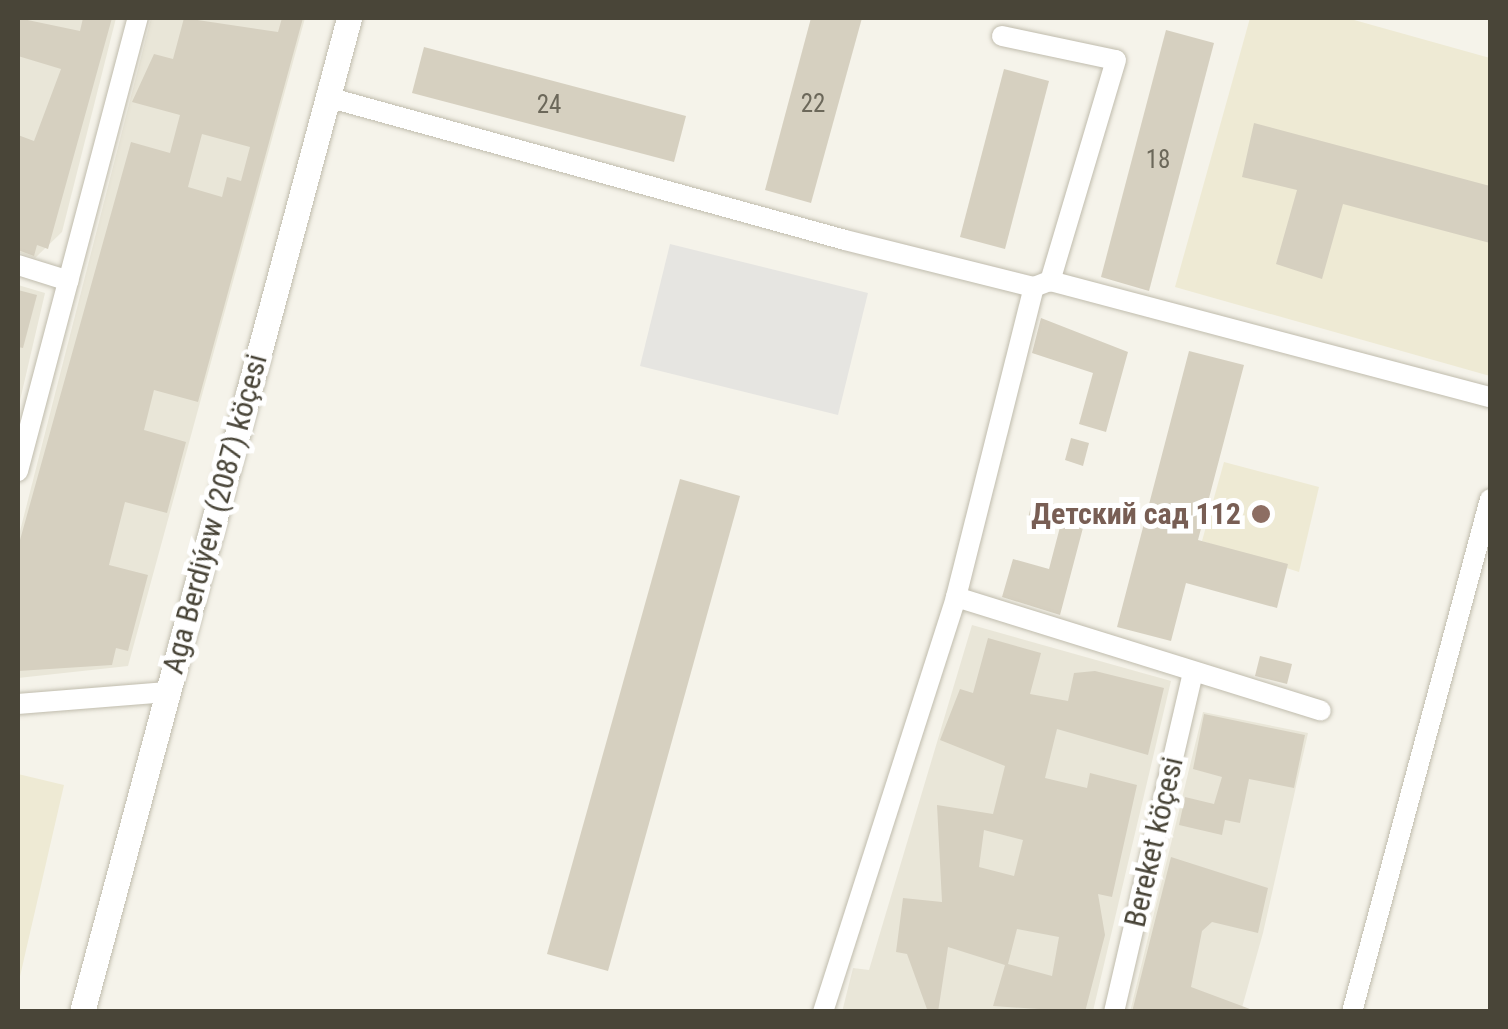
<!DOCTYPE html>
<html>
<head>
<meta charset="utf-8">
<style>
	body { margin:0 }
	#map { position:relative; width:1508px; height:1029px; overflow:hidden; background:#f5f3ea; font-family:"Roboto Condensed",sans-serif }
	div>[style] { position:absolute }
	.residential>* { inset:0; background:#e9e6d8 }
	.education>* { inset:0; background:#eeead4 }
	.parking>* { inset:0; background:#e6e5e1 }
	.building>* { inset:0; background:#d6d0c0 }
	.roads { filter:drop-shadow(0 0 2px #c0bcad) drop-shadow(0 0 2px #c0bcad) }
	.minor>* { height:20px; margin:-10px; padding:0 10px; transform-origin:10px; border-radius:10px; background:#fff }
	.tertiary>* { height:25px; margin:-12.5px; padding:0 12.5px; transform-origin:12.5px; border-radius:12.5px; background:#fff }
	.dots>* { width:28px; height:28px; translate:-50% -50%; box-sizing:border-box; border:5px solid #fff; border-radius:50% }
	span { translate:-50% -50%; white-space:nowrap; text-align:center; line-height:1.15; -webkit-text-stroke:10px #fff; paint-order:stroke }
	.number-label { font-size:25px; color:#6c685a }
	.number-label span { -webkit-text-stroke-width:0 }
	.street-label { font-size:30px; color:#494538 }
	.education-label { font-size:30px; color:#785e54; font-weight:700 }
	.right { translate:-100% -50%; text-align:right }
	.frame { position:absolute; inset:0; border:20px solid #494538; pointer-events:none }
</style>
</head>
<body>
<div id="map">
	<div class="residential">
		<div style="clip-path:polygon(18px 18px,116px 18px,62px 232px,35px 258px,18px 252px)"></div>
		<div style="clip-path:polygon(151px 18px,305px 18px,128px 666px,18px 678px,18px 539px)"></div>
		<div style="clip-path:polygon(18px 285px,45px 293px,18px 409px)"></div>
		<div style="clip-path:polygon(972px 625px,1171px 681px,1093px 1011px,842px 1012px,853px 968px,869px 970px)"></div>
		<div style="clip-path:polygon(1203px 712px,1308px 733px,1263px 933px,1241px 1011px,1130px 1012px)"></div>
	</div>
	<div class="education">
		<div style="clip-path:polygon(1250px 18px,1347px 18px,1490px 58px,1490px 376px,1175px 287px)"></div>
		<div style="clip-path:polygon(1224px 462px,1319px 487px,1299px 572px,1202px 541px)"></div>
		<div style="clip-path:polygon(18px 774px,64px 785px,18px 985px)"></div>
	</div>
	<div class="parking">
		<div style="clip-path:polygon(670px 244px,868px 293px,838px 415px,640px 366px)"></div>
	</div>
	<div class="building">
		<div style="clip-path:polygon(18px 18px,80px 31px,83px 18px,112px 18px,48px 249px,37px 245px,34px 256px,18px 250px,18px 135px,34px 141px,61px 69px,18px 56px)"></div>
		<div style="clip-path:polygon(evenodd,184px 18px,278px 32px,282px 18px,303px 18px,198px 402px,154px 390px,144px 430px,186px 442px,167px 513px,125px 502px,109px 565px,148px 575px,128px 651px,116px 648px,112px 665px,18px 671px,20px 540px,131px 142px,170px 153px,180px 115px,132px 102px,154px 54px,173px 59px,184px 18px,202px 134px,250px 147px,241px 181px,227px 177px,222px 197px,188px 187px,202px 134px)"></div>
		<div style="clip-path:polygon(811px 18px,862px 18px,811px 203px,765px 190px)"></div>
		<div style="clip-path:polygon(1166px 30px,1214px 43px,1149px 291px,1101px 277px)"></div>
		<div style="clip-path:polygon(424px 47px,686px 116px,674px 162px,412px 93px)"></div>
		<div style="clip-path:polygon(1004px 69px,1049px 81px,1005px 249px,960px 237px)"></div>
		<div style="clip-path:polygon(1254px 123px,1490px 186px,1490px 243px,1343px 204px,1322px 279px,1276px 264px,1297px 190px,1242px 177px)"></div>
		<div style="clip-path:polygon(18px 290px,37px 295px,23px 348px,18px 347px)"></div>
		<div style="clip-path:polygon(1041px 318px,1128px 352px,1106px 432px,1079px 424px,1093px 373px,1032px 353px)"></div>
		<div style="clip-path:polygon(1189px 351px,1244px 365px,1198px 540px,1288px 564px,1277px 608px,1186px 583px,1171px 641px,1117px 627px)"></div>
		<div style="clip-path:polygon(1071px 438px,1089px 443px,1083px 466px,1065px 460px)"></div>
		<div style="clip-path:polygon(680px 479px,740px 496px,608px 971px,547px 954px)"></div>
		<div style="clip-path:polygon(1033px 498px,1076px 510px,1073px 520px,1084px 524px,1060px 615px,1002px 597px,1013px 559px,1049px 569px,1060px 527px,1028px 518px)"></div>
		<div style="clip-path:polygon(evenodd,988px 638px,1041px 653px,1030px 694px,1068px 701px,1074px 673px,1095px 671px,1164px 688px,1148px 755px,1057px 729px,1045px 778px,1087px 788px,1090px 773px,1137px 785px,1112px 897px,1098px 894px,1105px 935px,1085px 1012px,993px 1006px,1005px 965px,948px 947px,938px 1012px,928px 1012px,907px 954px,896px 952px,903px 898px,942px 902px,937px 805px,993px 814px,1005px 766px,940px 740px,960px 689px,973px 693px,988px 638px,984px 830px,1023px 840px,1014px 876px,979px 867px,984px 830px,988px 638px,1017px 929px,1059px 937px,1052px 976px,1008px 964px,1017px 929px)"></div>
		<div style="clip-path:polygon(1260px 656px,1292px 664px,1287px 684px,1255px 676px)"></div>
		<div style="clip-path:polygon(1204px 714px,1305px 735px,1294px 788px,1249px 779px,1240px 823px,1225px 820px,1222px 835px,1179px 825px,1185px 797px,1214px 804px,1222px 777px,1193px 769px)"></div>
		<div style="clip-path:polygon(1171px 857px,1268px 888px,1258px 933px,1212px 922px,1202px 931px,1191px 987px,1258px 1012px,1132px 1012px)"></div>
	</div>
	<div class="roads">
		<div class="minor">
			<div style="left:1002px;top:36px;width:116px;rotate:11.9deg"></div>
			<div style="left:1116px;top:60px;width:231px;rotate:106.6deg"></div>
			<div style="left:327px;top:97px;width:537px;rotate:15.43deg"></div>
			<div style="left:845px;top:240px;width:195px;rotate:14deg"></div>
			<div style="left:1034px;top:287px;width:17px;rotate:-21deg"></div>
			<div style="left:1050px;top:281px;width:455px;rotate:14.8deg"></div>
			<div style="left:18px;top:265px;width:53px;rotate:17.4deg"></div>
			<div style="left:18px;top:471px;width:469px;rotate:-75.2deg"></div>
			<div style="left:956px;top:597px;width:382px;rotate:17.3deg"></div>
			<div style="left:18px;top:704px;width:149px;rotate:-4.6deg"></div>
			<div style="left:823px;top:1012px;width:436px;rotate:-72.2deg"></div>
			<div style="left:956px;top:597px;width:320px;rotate:-75.9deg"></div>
			<div style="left:1114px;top:1012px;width:348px;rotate:-76.9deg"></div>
			<div style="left:1352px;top:1012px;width:531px;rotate:-74.94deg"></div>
		</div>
		<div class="tertiary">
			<div style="left:82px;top:1012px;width:1029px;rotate:-74.96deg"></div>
		</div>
	</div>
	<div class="dots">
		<div style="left:1261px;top:514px;background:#8d6e63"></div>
	</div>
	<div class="number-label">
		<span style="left:813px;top:104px">22</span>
		<span style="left:549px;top:105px">24</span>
		<span style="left:1158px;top:160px">18</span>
	</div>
	<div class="street-label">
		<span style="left:215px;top:514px;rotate:-75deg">Aga Berdiýew (2087) köçesi</span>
		<span style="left:1154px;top:842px;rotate:-77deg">Bereket köçesi</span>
	</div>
	<div class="education-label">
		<span class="right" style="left:1241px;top:514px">Детский сад 112</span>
	</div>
	<div class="frame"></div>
</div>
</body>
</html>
